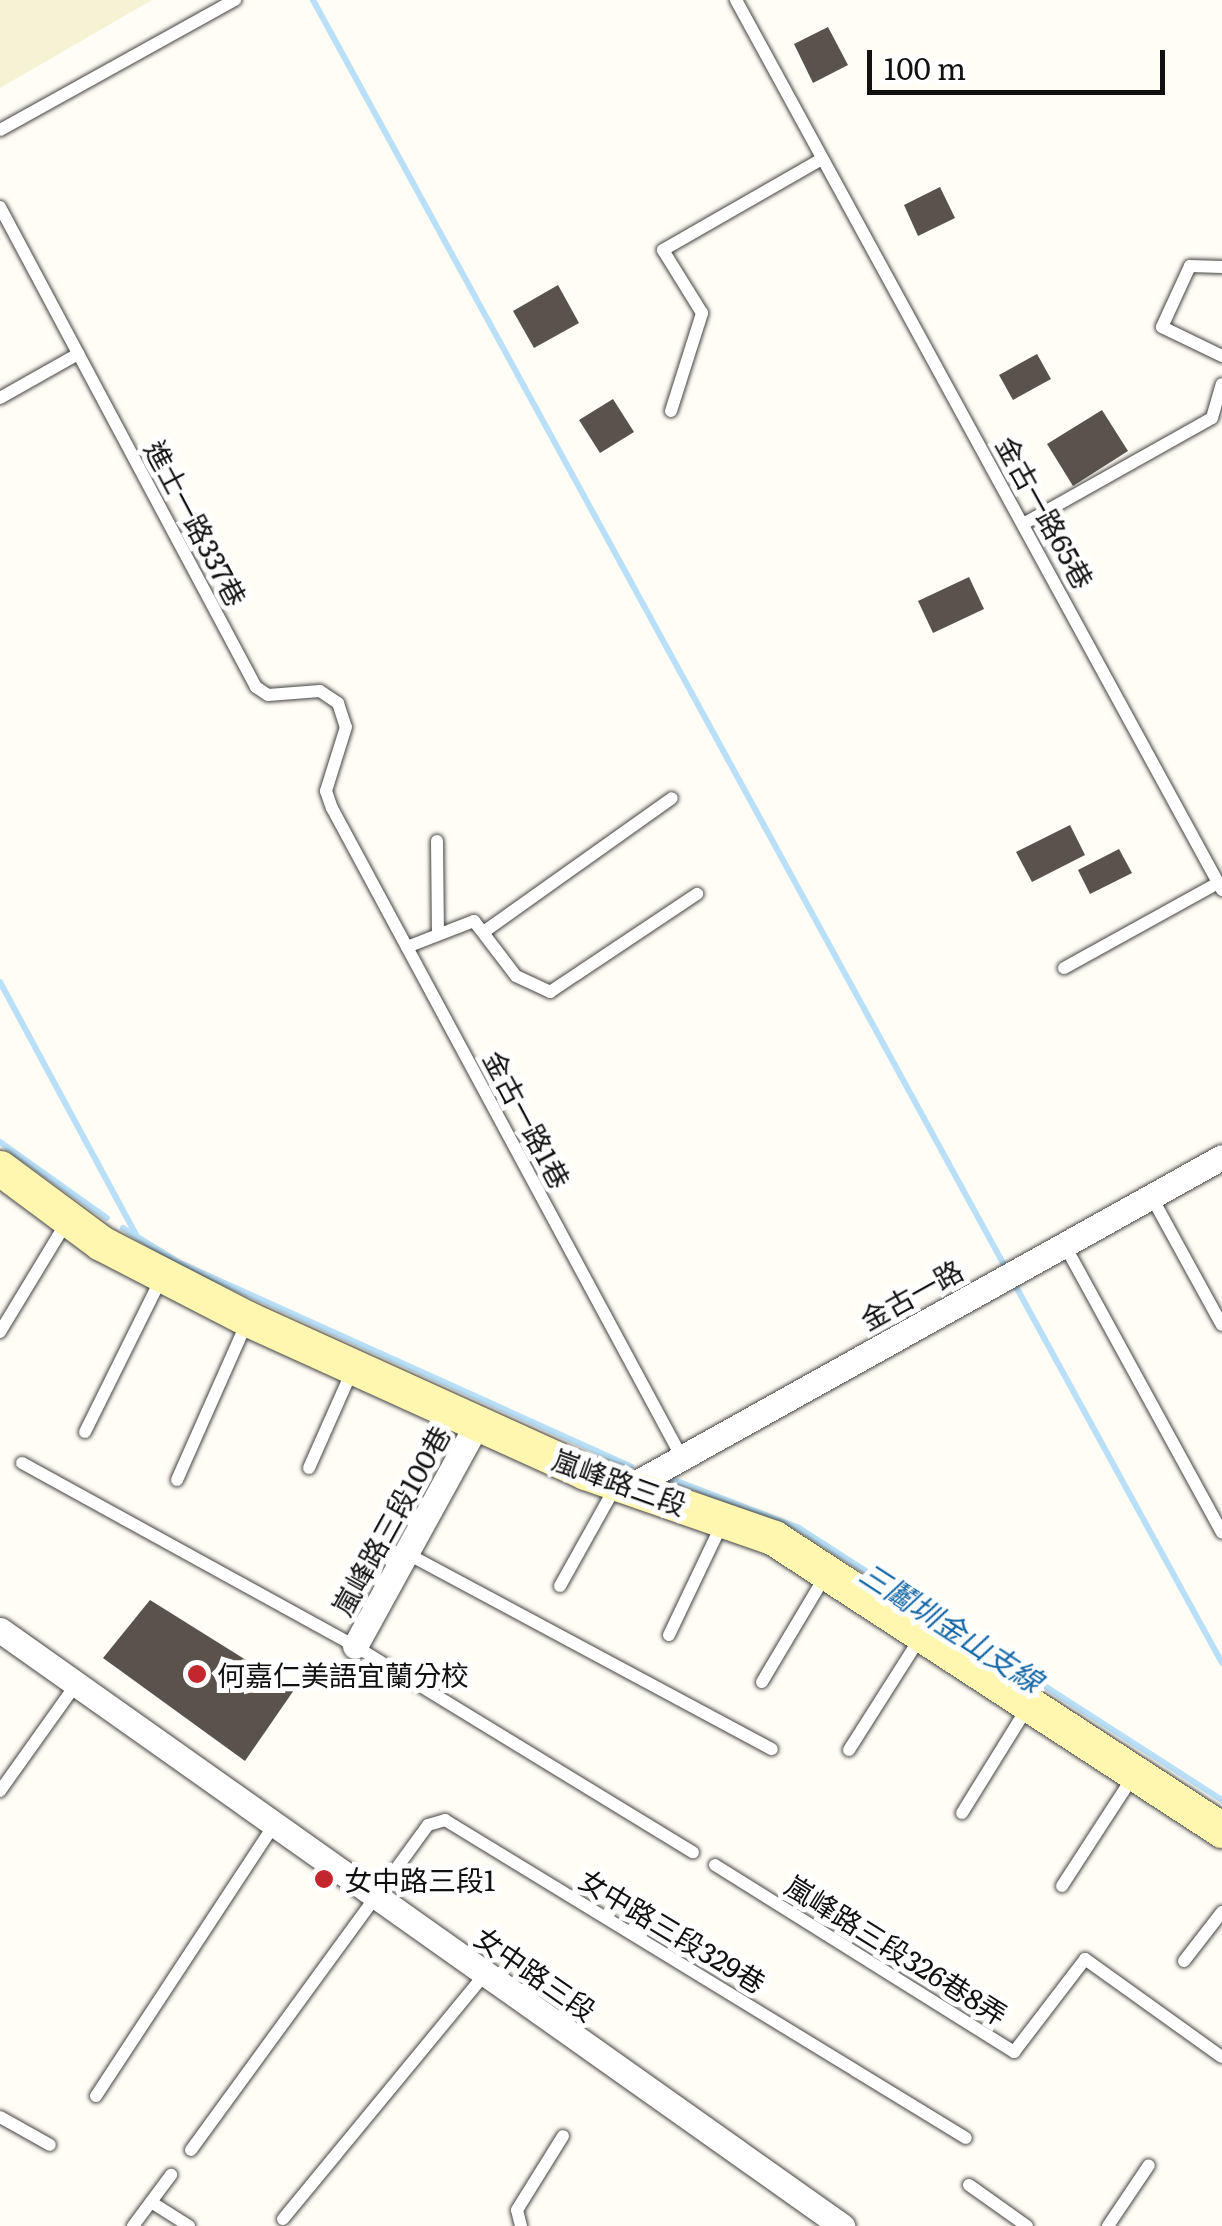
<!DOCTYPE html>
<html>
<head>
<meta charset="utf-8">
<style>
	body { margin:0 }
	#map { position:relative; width:1222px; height:2226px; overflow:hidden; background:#fffdf5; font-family:Literata,"Noto Sans TC",serif }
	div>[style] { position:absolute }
	.farmland>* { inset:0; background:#f6f3d4 }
	.stream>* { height:6px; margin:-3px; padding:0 3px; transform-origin:3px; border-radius:3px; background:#b9e0f7 }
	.building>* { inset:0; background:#5a524d }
	.roads { filter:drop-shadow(0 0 2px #444) drop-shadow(0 0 2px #444) }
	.lane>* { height:12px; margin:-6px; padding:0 6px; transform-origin:6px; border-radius:6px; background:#fff }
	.street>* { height:25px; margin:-12.5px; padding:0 12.5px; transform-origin:12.5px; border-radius:12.5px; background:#fff }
	.secondary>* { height:35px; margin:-17.5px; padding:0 17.5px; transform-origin:17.5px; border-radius:17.5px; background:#fff6b0 }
	.dots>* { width:28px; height:28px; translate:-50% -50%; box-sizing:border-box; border:5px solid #fff; border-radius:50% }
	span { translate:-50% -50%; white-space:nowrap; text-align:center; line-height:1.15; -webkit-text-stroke:10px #fff; paint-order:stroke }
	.street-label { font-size:28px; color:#111 }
	.poi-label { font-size:28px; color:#111 }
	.left { translate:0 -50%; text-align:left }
	.water-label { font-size:30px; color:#1768a6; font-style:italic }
	.scale { position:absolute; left:867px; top:50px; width:298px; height:45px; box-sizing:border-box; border:5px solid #111; border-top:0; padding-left:12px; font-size:30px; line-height:35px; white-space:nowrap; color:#111; -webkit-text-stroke:8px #fff; paint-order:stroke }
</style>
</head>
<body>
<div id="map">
	<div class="farmland">
		<div style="clip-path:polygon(0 0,152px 0,0 88px)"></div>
	</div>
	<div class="stream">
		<div style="left:313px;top:0;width:1449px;rotate:61.35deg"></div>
		<div style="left:0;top:982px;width:289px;rotate:61.7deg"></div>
		<div style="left:0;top:1142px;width:131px;rotate:35.4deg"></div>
		<div style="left:123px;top:1228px;width:65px;rotate:31.7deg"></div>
		<div style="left:178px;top:1262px;width:497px;rotate:24.3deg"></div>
		<div style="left:1014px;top:1283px;width:433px;rotate:61.3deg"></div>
		<div style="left:669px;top:1478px;width:139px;rotate:21deg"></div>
		<div style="left:799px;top:1528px;width:503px;rotate:32.74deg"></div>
	</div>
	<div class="building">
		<div style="clip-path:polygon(828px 27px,848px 65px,813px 83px,794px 44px)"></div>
		<div style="clip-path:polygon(940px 187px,955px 218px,918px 236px,904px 205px)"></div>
		<div style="clip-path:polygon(558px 285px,579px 323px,534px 348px,513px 311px)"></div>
		<div style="clip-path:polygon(1037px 354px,1051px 379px,1013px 400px,999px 375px)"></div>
		<div style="clip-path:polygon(613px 399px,634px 432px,600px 453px,579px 420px)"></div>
		<div style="clip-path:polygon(1102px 410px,1128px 451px,1073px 486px,1047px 444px)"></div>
		<div style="clip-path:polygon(969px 577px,984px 609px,933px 633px,918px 601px)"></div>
		<div style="clip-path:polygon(1070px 825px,1085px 855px,1032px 882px,1016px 852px)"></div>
		<div style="clip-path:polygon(1119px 849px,1132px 873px,1090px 894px,1078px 870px)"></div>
		<div style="clip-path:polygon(150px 1600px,294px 1690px,245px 1761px,103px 1658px)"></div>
	</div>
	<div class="roads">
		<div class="lane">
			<div style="left:736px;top:0;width:1014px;rotate:61.36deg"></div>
			<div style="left:0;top:130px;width:269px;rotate:-29deg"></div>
			<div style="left:0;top:207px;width:544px;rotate:61.93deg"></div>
			<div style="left:256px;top:687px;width:14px;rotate:34deg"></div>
			<div style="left:268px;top:695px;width:52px;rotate:-4.4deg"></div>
			<div style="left:320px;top:691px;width:22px;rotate:34deg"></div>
			<div style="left:338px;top:703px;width:25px;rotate:72deg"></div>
			<div style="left:346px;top:727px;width:67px;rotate:107.4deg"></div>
			<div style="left:326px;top:791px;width:18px;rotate:71deg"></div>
			<div style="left:332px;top:808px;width:734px;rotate:61.69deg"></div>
			<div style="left:1222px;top:267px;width:32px;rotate:-178deg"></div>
			<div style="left:1190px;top:266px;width:67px;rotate:114.7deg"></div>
			<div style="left:1162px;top:327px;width:67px;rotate:25.8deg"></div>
			<div style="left:0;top:398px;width:90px;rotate:-29.4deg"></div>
			<div style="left:671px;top:411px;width:103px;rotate:-72.4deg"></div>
			<div style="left:702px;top:313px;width:74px;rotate:-121.8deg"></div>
			<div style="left:663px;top:250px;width:183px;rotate:-29.8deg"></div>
			<div style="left:1025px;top:523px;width:214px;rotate:-29.3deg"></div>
			<div style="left:1212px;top:418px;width:35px;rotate:-74deg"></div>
			<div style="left:437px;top:841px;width:89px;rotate:89.4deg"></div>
			<div style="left:485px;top:931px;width:229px;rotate:-35.4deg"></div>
			<div style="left:407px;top:947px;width:72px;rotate:-21.2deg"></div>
			<div style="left:474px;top:921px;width:69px;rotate:52.6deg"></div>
			<div style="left:516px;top:976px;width:38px;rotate:25deg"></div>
			<div style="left:550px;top:992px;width:177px;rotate:-33.7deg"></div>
			<div style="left:1064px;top:968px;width:176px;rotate:-28.9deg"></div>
			<div style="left:1151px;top:1196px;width:147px;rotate:61.2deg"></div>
			<div style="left:1064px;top:1244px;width:329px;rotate:61.3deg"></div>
			<div style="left:0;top:1332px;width:127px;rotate:-58.8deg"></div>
			<div style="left:85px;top:1432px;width:171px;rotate:-63.6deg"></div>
			<div style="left:22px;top:1463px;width:380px;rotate:28.8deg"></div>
			<div style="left:355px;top:1646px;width:396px;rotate:31.4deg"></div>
			<div style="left:309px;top:1468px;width:106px;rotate:-66.1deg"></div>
			<div style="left:177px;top:1480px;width:173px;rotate:-66.1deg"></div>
			<div style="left:406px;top:1553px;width:415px;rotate:28.2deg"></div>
			<div style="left:560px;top:1586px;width:117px;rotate:-60.8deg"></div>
			<div style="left:669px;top:1635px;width:123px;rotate:-64.5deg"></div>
			<div style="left:762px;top:1682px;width:127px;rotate:-59.2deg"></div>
			<div style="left:849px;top:1750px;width:133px;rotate:-57.6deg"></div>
			<div style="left:0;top:1791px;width:133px;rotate:-54.5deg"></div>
			<div style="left:962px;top:1813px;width:127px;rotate:-58.2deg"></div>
			<div style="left:715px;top:1865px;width:353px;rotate:32deg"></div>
			<div style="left:1014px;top:2052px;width:117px;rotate:-52.6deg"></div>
			<div style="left:1085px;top:1959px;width:168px;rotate:35.6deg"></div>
			<div style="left:1062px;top:1886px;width:132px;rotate:-57deg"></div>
			<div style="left:1184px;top:1961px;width:62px;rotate:-52.2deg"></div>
			<div style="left:96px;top:2096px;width:326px;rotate:-56.7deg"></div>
			<div style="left:0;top:2117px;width:57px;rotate:29.2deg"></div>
			<div style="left:191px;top:2150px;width:402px;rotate:-53.9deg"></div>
			<div style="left:428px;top:1825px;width:18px;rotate:-16deg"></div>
			<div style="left:445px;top:1820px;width:610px;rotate:31.4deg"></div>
			<div style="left:969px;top:2185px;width:71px;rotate:35.3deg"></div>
			<div style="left:151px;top:2202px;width:45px;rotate:32.3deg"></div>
			<div style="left:283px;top:2219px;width:318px;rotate:-50.5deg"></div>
			<div style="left:133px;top:2226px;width:64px;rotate:-53.3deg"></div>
			<div style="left:521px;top:2226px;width:16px;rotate:-104deg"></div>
			<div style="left:517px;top:2210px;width:87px;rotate:-58.1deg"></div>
			<div style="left:1108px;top:2226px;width:73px;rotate:-56.1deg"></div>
		</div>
		<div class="street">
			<div style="left:631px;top:1486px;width:676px;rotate:-29.1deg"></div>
			<div style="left:0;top:1630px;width:1032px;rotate:35.29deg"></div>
			<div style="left:355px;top:1646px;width:253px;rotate:-61.2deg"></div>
		</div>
		<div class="secondary">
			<div style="left:0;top:1168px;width:126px;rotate:36.6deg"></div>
			<div style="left:101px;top:1243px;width:165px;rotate:27.3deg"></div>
			<div style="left:248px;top:1319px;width:370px;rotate:24.4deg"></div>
			<div style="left:585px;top:1472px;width:200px;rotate:19.2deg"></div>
			<div style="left:774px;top:1538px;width:535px;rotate:33.1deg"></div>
		</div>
	</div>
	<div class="dots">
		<div style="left:197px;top:1674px;background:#c4262e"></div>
		<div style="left:324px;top:1879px;background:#c4262e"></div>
	</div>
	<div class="street-label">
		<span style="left:1046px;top:512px;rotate:61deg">金古一路65巷</span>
		<span style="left:197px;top:523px;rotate:62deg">進士一路337巷</span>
		<span style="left:528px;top:1119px;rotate:62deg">金古一路1巷</span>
		<span style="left:911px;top:1294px;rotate:-29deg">金古一路</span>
		<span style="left:620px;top:1481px;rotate:20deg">嵐峰路三段</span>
		<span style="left:390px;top:1520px;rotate:-61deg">嵐峰路三段100巷</span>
		<span style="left:673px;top:1930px;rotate:31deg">女中路三段329巷</span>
		<span style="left:897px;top:1949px;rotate:32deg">嵐峰路三段326巷8弄</span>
		<span style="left:536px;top:1973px;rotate:35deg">女中路三段</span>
	</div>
	<div class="poi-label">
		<span class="left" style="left:217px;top:1674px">何嘉仁美語宜蘭分校</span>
		<span class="left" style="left:344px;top:1879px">女中路三段1</span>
	</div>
	<div class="water-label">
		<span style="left:952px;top:1626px;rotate:33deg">三鬮圳金山支線</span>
	</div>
	<div class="scale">100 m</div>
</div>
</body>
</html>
